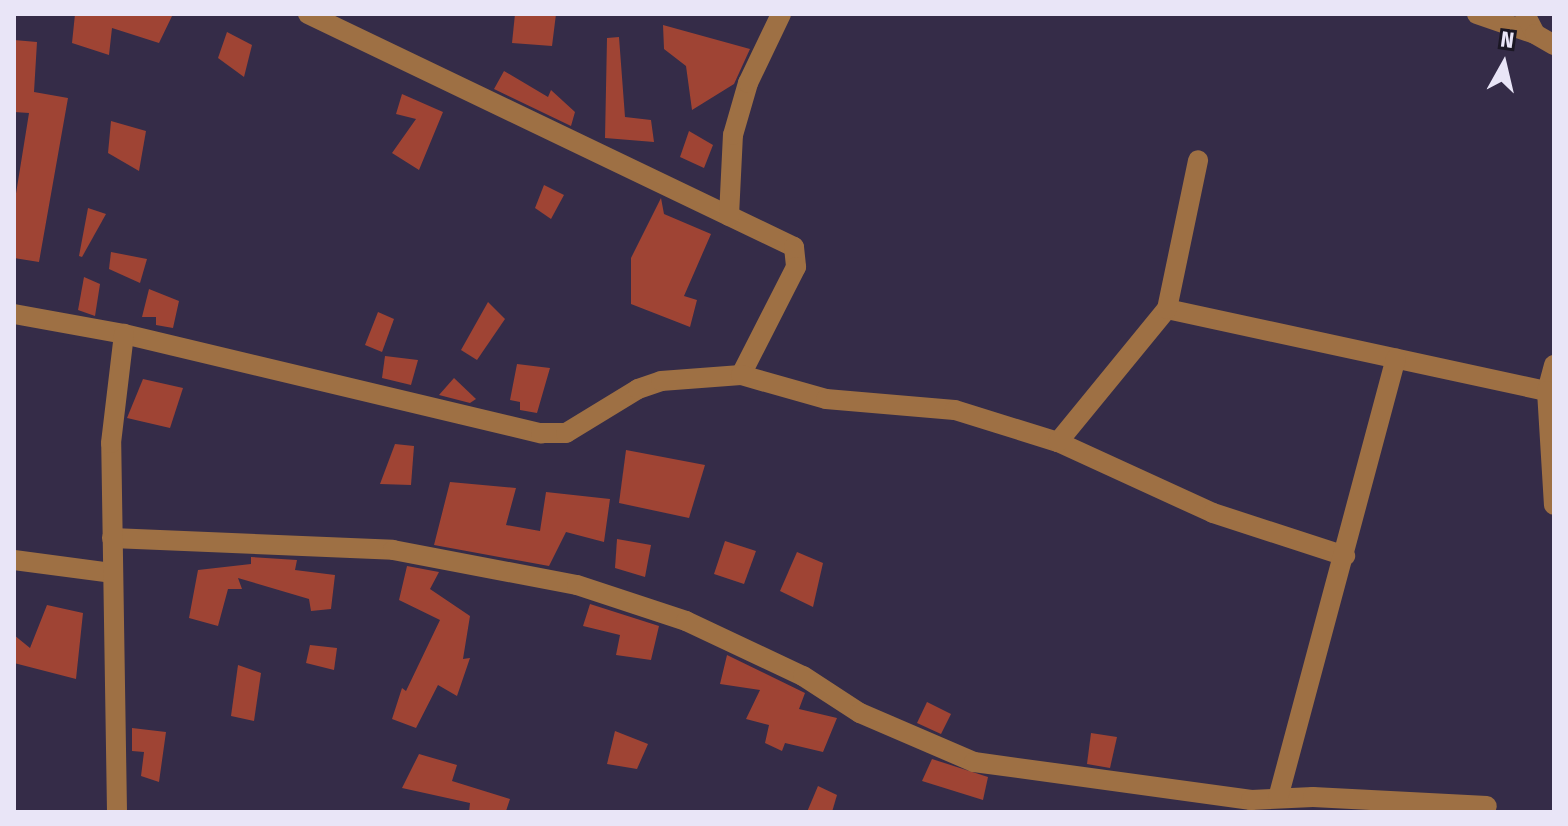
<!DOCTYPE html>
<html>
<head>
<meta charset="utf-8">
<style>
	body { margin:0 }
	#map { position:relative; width:1568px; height:826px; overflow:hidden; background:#352c48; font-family:"Fira Sans Condensed",sans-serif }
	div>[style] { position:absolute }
	.building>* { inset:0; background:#9f4434 }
	.minor>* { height:20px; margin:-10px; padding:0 10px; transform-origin:10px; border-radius:10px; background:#9e7044 }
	span { translate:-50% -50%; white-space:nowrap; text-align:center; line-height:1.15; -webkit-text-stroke:6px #1b1724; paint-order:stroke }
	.frame { position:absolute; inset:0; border:16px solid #e9e5f7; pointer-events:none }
	.north { position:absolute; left:1464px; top:24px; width:80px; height:80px; -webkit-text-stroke:6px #1b1724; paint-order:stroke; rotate:8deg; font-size:22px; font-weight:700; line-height:32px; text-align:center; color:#e9e5f7 }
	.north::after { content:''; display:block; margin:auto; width:28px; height:36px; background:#e9e5f7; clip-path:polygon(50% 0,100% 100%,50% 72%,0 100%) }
</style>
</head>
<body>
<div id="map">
	<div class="building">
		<div style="clip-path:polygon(75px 14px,124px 16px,173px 14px,159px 43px,112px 28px,109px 55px,72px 43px)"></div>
		<div style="clip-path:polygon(515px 14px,556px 14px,552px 46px,512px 43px)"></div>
		<div style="clip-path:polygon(663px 25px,750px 49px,734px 84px,692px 110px,686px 66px,664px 49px)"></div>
		<div style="clip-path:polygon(227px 32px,252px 45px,244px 77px,218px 58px)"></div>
		<div style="clip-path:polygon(619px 37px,625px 117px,651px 120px,654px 142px,605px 138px,607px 38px)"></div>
		<div style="clip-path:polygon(14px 40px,37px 42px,34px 92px,68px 98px,39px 262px,14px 258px,14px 206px,29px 113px,14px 112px)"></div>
		<div style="clip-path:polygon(504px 71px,548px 97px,551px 90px,575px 112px,571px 126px,494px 89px)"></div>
		<div style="clip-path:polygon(402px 94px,443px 112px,419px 170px,392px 153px,416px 119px,396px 114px)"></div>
		<div style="clip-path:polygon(111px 121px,146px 131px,139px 171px,108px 153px)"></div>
		<div style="clip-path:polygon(689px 131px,713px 145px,704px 168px,680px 157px)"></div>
		<div style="clip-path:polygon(544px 185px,564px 195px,551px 219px,535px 208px)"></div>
		<div style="clip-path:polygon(661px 198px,664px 214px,711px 234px,684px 296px,697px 300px,690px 327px,631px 304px,631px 258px)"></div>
		<div style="clip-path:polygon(88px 208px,106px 214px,82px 257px,79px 256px)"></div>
		<div style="clip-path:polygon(111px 252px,147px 259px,140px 283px,109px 269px)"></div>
		<div style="clip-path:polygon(84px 277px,100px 284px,95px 316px,78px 310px)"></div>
		<div style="clip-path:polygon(149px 289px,179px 301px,173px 328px,156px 325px,156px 317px,142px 317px)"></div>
		<div style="clip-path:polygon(488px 302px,505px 319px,477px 360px,461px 350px)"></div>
		<div style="clip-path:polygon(378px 312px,394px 319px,382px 352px,365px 345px)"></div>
		<div style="clip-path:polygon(385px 356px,418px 360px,411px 385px,382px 378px)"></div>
		<div style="clip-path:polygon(517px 364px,550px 368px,537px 413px,520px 410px,520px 402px,510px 400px)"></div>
		<div style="clip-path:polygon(454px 378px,476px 399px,470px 403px,439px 395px)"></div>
		<div style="clip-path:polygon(143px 379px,183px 388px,170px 428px,127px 418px)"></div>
		<div style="clip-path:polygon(395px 444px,414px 446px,411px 485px,380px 484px)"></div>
		<div style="clip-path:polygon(626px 450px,705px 465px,689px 518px,619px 503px)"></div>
		<div style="clip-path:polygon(450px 482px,516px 488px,506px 525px,540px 531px,546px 492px,610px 499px,604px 542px,566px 532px,549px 566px,434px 545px)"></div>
		<div style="clip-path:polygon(617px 539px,651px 545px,645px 577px,615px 568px)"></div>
		<div style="clip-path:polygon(725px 541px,756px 551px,744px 584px,714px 574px)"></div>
		<div style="clip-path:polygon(797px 552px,823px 563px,813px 607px,780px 591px)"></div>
		<div style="clip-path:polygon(251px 557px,297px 560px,295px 570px,335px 575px,331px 609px,311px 611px,309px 599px,238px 578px,242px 589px,228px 589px,218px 626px,189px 618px,198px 570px,251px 564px)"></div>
		<div style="clip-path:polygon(407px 566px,439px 572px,430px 589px,470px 616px,463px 659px,470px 658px,457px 696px,438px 685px,416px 728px,392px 719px,402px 688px,406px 691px,440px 620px,399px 600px)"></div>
		<div style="clip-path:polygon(590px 604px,659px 626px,651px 660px,616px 655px,620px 635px,583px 626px)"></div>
		<div style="clip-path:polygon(47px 605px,83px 613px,76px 679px,14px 663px,14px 635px,30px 648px)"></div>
		<div style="clip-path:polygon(310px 645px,337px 648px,334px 670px,306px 663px)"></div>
		<div style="clip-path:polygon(727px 655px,805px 693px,799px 709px,837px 718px,823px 752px,785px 743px,782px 751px,765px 743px,769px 725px,746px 719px,760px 690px,720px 684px)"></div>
		<div style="clip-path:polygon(238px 665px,261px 673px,254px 721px,231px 716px)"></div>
		<div style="clip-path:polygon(927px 702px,951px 714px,941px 734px,917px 723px)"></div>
		<div style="clip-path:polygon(132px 728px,166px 732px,159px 782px,141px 776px,144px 752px,132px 751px)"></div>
		<div style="clip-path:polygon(615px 731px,648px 744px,637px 769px,607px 764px)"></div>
		<div style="clip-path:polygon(1091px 733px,1117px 737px,1110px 768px,1087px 764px)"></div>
		<div style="clip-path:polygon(419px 754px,457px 765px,452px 781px,510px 799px,506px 811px,469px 812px,470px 803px,402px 788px)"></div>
		<div style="clip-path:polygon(932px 759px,988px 777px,983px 800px,922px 781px)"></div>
		<div style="clip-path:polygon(818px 786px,837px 795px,832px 812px,807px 812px)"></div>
	</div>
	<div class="minor">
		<div style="left:308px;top:14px;width:539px;rotate:25.61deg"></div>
		<div style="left:794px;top:247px;width:20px;rotate:84deg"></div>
		<div style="left:796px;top:267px;width:121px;rotate:117deg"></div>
		<div style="left:1477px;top:14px;width:61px;rotate:19deg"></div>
		<div style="left:1525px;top:14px;width:22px;rotate:63deg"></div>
		<div style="left:1535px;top:34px;width:22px;rotate:30deg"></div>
		<div style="left:729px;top:216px;width:81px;rotate:-87.2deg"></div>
		<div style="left:733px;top:135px;width:54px;rotate:-73.9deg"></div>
		<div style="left:748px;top:83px;width:76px;rotate:-64.4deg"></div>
		<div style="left:1167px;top:309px;width:389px;rotate:12.2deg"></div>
		<div style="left:14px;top:314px;width:112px;rotate:10.3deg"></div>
		<div style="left:124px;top:334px;width:429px;rotate:13.4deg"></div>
		<div style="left:541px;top:433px;width:25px"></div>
		<div style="left:566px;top:433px;width:84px;rotate:-31.4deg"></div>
		<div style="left:638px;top:389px;width:24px;rotate:-19deg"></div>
		<div style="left:661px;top:381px;width:80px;rotate:-4.3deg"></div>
		<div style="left:741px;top:375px;width:88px;rotate:15.8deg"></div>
		<div style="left:826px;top:399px;width:129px;rotate:4.9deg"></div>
		<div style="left:955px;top:410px;width:108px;rotate:17.3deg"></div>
		<div style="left:1058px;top:442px;width:170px;rotate:24.6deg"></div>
		<div style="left:1213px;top:513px;width:139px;rotate:18deg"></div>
		<div style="left:1554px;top:365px;width:27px;rotate:105deg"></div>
		<div style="left:1547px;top:391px;width:114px;rotate:86.5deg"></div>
		<div style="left:1058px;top:442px;width:172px;rotate:-50.7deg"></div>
		<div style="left:1167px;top:309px;width:152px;rotate:-78.2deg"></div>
		<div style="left:112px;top:538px;width:281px;rotate:2.4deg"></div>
		<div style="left:393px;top:550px;width:187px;rotate:10.8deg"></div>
		<div style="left:577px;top:585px;width:115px;rotate:18.3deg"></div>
		<div style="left:686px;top:621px;width:129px;rotate:25.2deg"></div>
		<div style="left:803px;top:676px;width:68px;rotate:33deg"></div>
		<div style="left:860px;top:713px;width:124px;rotate:23.3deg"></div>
		<div style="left:974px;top:762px;width:280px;rotate:7.8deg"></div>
		<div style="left:1251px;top:800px;width:62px;rotate:-2.8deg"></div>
		<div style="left:1313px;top:797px;width:174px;rotate:3deg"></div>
		<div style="left:14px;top:560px;width:100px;rotate:7.5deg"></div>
		<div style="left:1278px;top:798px;width:455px;rotate:-75deg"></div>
		<div style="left:117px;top:812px;width:369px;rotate:-90.9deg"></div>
		<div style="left:111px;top:443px;width:110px;rotate:-83.2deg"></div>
	</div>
	<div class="frame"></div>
	<div class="north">N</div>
</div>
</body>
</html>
